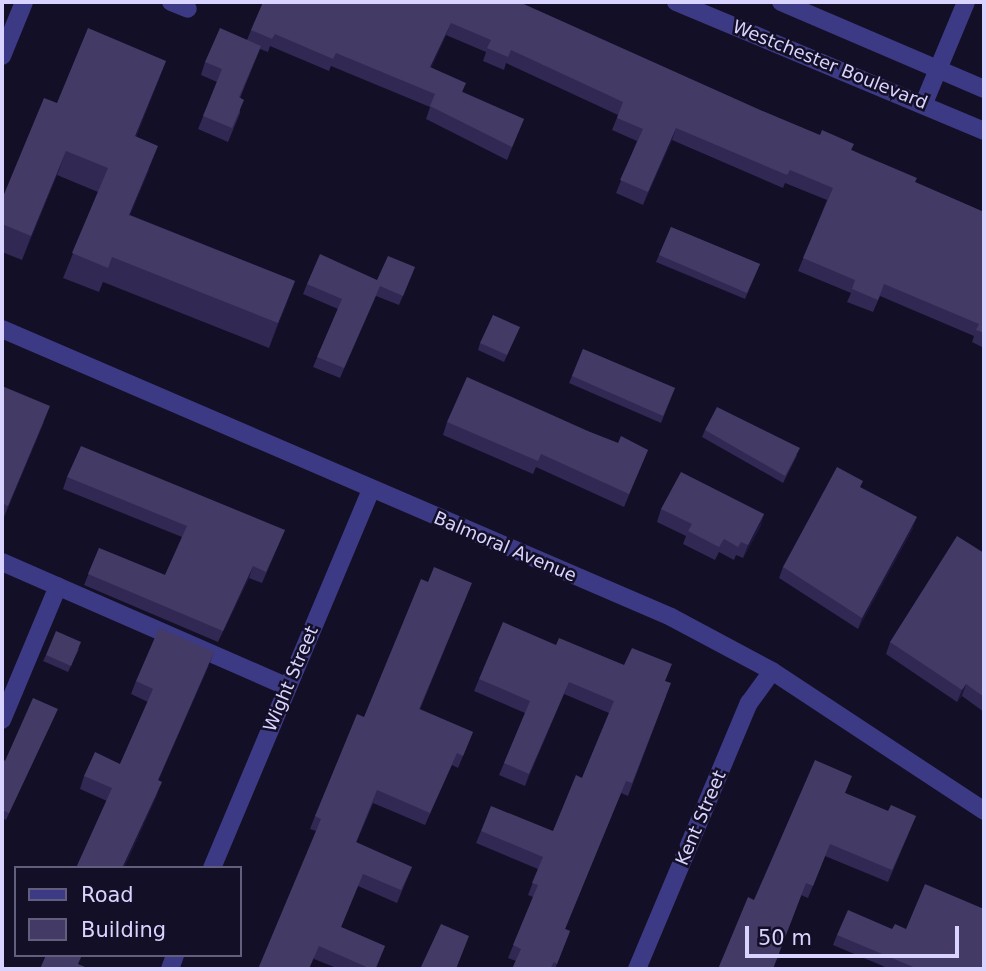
<!DOCTYPE html>
<html>
<head>
<meta charset="utf-8">
<style>
	body { margin:0 }
	#map { position:relative; width:986px; height:971px; overflow:hidden; background:#130f26; font-family:"DejaVu Sans",sans-serif }
	div>[style] { position:absolute }
	.minor>* { height:18px; margin:-9px; padding:0 9px; transform-origin:9px; border-radius:9px; background:#3d3a85 }
	.wall>* { inset:0; background:#312854 }
	.shaded-wall>* { inset:0; background:#1d163a }
	.building>* { inset:0; background:#433a66 }
	span { translate:-50% -50%; white-space:nowrap; text-align:center; line-height:1.15; -webkit-text-stroke:5px #130f26; paint-order:stroke }
	.street-label { font-size:18px; color:#d9d4ff }
	.frame { position:absolute; inset:0; border:4px solid #d9d4ff; pointer-events:none }
	.legend { position:absolute; left:14px; top:866px; width:228px; height:91px; box-sizing:border-box; background:#130f26; border:2px solid #625e7d; margin:0; padding:9px 12px; list-style:none; font-size:21px; color:#d9d4ff }
	.legend li { display:flex; align-items:center; gap:14px; height:35px }
	.legend b { width:35px; border:2px solid #625e7d }
	.scale { position:absolute; left:745px; top:926px; width:214px; height:32px; box-sizing:border-box; border:4px solid #d9d4ff; border-top:0; padding-left:9px; font-size:21px; line-height:24px; white-space:nowrap; color:#d9d4ff; -webkit-text-stroke:5px #130f26; paint-order:stroke }
</style>
</head>
<body>
<div id="map">
	<div class="minor">
		<div style="left:171px;top:2px;width:18px;rotate:22deg"></div>
		<div style="left:676px;top:2px;width:334px;rotate:22.7deg"></div>
		<div style="left:781px;top:2px;width:221px;rotate:23.2deg"></div>
		<div style="left:2px;top:56px;width:58px;rotate:-67.8deg"></div>
		<div style="left:924px;top:103px;width:109px;rotate:-67.4deg"></div>
		<div style="left:2px;top:329px;width:728px;rotate:23.29deg"></div>
		<div style="left:671px;top:617px;width:115px;rotate:28.1deg"></div>
		<div style="left:772px;top:671px;width:254px;rotate:33.4deg"></div>
		<div style="left:2px;top:562px;width:312px;rotate:23.6deg"></div>
		<div style="left:2px;top:720px;width:145px;rotate:-67.3deg"></div>
		<div style="left:212px;top:868px;width:410px;rotate:-67.2deg"></div>
		<div style="left:170px;top:969px;width:15px;rotate:-70deg"></div>
		<div style="left:637px;top:969px;width:289px;rotate:-67.2deg"></div>
		<div style="left:749px;top:703px;width:39px;rotate:-54deg"></div>
	</div>
	<div class="wall">
		<div style="clip-path:polygon(519px 2px,760px 110px,852px 150px,915px 182px,984px 212px,984px 348px,972px 342px,974px 336px,880px 296px,873px 312px,847px 302px,851px 293px,798px 271px,827px 200px,785px 183px,783px 188px,672px 140px,643px 205px,616px 193px,637px 141px,612px 130px,618px 115px,506px 63px,504px 70px,483px 61px,486px 52px,446px 35px,431px 68px,463px 92px,524px 119px,507px 160px,426px 119px,430px 107px,331px 66px,329px 71px,270px 46px,268px 52px,260px 49px,240px 98px,240px 113px,228px 142px,198px 129px,217px 82px,201px 75px,205px 62px,247px 40px,251px 30px)"></div>
		<div style="clip-path:polygon(166px 61px,136px 137px,149px 170px,130px 215px,295px 281px,269px 348px,103px 282px,99px 292px,63px 278px,98px 192px,57px 175px,22px 260px,2px 252px,2px 199px,57px 103px)"></div>
		<div style="clip-path:polygon(671px 227px,760px 264px,745px 299px,656px 262px)"></div>
		<div style="clip-path:polygon(415px 267px,399px 305px,376px 296px,340px 378px,313px 367px,338px 309px,303px 294px,307px 284px,377px 280px)"></div>
		<div style="clip-path:polygon(520px 327px,504px 362px,478px 350px,480px 343px)"></div>
		<div style="clip-path:polygon(583px 349px,675px 388px,661px 423px,569px 383px)"></div>
		<div style="clip-path:polygon(2px 386px,44px 422px,2px 522px)"></div>
		<div style="clip-path:polygon(447px 422px,590px 432px,618px 443px,648px 450px,624px 507px,536px 467px,533px 474px,443px 435px)"></div>
		<div style="clip-path:polygon(705px 430px,797px 455px,783px 483px,702px 437px)"></div>
		<div style="clip-path:polygon(67px 477px,285px 530px,262px 583px,249px 578px,218px 642px,84px 585px,99px 548px,165px 575px,182px 537px,63px 489px)"></div>
		<div style="clip-path:polygon(861px 488px,913px 528px,858px 629px,779px 578px,783px 567px)"></div>
		<div style="clip-path:polygon(661px 509px,764px 514px,760px 527px,743px 558px,736px 555px,734px 560px,719px 552px,715px 560px,683px 544px,686px 536px,657px 522px)"></div>
		<div style="clip-path:polygon(984px 553px,984px 712px,962px 696px,957px 702px,886px 654px,890px 642px)"></div>
		<div style="clip-path:polygon(467px 595px,420px 709px,473px 732px,458px 768px,452px 765px,425px 825px,373px 803px,356px 843px,412px 867px,397px 903px,358px 886px,341px 927px,385px 946px,376px 969px,339px 969px,314px 959px,316px 831px,310px 829px,315px 816px,364px 717px)"></div>
		<div style="clip-path:polygon(556px 645px,624px 665px,666px 681px,666px 696px,628px 796px,621px 793px,565px 929px,570px 931px,555px 969px,512px 969px,516px 961px,508px 958px,533px 897px,528px 895px,538px 869px,476px 843px,481px 831px,553px 831px,582px 778px,609px 713px,564px 694px,525px 786px,499px 775px,525px 713px,474px 691px,479px 679px)"></div>
		<div style="clip-path:polygon(79px 649px,68px 672px,43px 661px,46px 655px)"></div>
		<div style="clip-path:polygon(209px 665px,158px 781px,157px 795px,124px 868px,76px 868px,107px 801px,80px 789px,84px 776px,120px 764px,148px 702px,131px 694px,136px 681px)"></div>
		<div style="clip-path:polygon(55px 715px,6px 820px,2px 818px,2px 759px,5px 761px)"></div>
		<div style="clip-path:polygon(845px 793px,888px 811px,916px 816px,888px 882px,825px 856px,808px 898px,801px 895px,754px 900px)"></div>
		<div style="clip-path:polygon(892px 929px,906px 929px,984px 969px,890px 969px,833px 945px,837px 935px)"></div>
	</div>
	<div class="shaded-wall">
		<div style="clip-path:polygon(451px 23px,446px 35px,426px 80px,430px 67px)"></div>
		<div style="clip-path:polygon(166px 61px,157px 85px,126px 161px,135px 136px)"></div>
		<div style="clip-path:polygon(676px 128px,672px 140px,643px 205px,648px 192px)"></div>
		<div style="clip-path:polygon(158px 146px,149px 170px,120px 239px,129px 215px)"></div>
		<div style="clip-path:polygon(66px 151px,57px 175px,22px 260px,31px 236px)"></div>
		<div style="clip-path:polygon(295px 281px,286px 306px,269px 348px,278px 323px)"></div>
		<div style="clip-path:polygon(50px 406px,44px 422px,2px 522px,8px 506px)"></div>
		<div style="clip-path:polygon(764px 514px,760px 527px,743px 558px,748px 545px)"></div>
		<div style="clip-path:polygon(917px 517px,913px 528px,858px 629px,862px 618px)"></div>
		<div style="clip-path:polygon(253px 566px,249px 578px,218px 642px,223px 631px)"></div>
		<div style="clip-path:polygon(214px 652px,209px 665px,153px 793px,158px 780px)"></div>
		<div style="clip-path:polygon(569px 682px,564px 694px,525px 786px,529px 774px)"></div>
		<div style="clip-path:polygon(966px 684px,962px 696px,957px 702px,962px 690px)"></div>
		<div style="clip-path:polygon(162px 782px,157px 795px,124px 868px,122px 868px)"></div>
	</div>
	<div class="building">
		<div style="clip-path:polygon(263px 2px,519px 2px,760px 110px,820px 135px,822px 130px,854px 144px,851px 150px,917px 178px,915px 182px,984px 212px,984px 333px,976px 330px,979px 324px,884px 284px,878px 300px,852px 289px,855px 280px,803px 258px,833px 188px,790px 170px,787px 175px,676px 128px,648px 192px,620px 180px,643px 129px,617px 118px,623px 102px,511px 50px,508px 57px,487px 48px,491px 40px,451px 23px,430px 67px,466px 83px,462px 92px,524px 119px,512px 147px,430px 106px,435px 94px,336px 53px,333px 59px,275px 34px,272px 39px,251px 30px)"></div>
		<div style="clip-path:polygon(88px 28px,166px 61px,135px 136px,158px 146px,129px 215px,295px 281px,278px 323px,112px 257px,108px 268px,72px 253px,108px 168px,66px 151px,31px 236px,2px 224px,2px 199px,44px 98px,57px 103px)"></div>
		<div style="clip-path:polygon(220px 28px,261px 46px,239px 97px,244px 100px,232px 128px,203px 116px,222px 69px,205px 62px)"></div>
		<div style="clip-path:polygon(671px 227px,760px 264px,747px 293px,659px 255px)"></div>
		<div style="clip-path:polygon(320px 254px,377px 280px,388px 256px,415px 267px,403px 296px,380px 286px,344px 368px,317px 357px,342px 299px,307px 284px)"></div>
		<div style="clip-path:polygon(493px 315px,520px 327px,507px 355px,480px 343px)"></div>
		<div style="clip-path:polygon(583px 349px,675px 388px,663px 416px,572px 376px)"></div>
		<div style="clip-path:polygon(467px 377px,590px 432px,618px 443px,621px 436px,648px 450px,629px 494px,541px 454px,538px 461px,447px 422px)"></div>
		<div style="clip-path:polygon(2px 386px,50px 406px,8px 506px,2px 503px)"></div>
		<div style="clip-path:polygon(717px 407px,800px 448px,785px 476px,705px 430px)"></div>
		<div style="clip-path:polygon(81px 446px,285px 530px,266px 572px,253px 566px,223px 631px,88px 574px,99px 548px,165px 575px,187px 526px,67px 477px)"></div>
		<div style="clip-path:polygon(837px 467px,863px 481px,860px 487px,917px 517px,862px 618px,783px 567px)"></div>
		<div style="clip-path:polygon(681px 472px,764px 514px,748px 545px,741px 542px,738px 547px,724px 539px,719px 547px,688px 531px,692px 524px,661px 509px)"></div>
		<div style="clip-path:polygon(957px 536px,984px 553px,984px 697px,966px 684px,962px 690px,890px 642px)"></div>
		<div style="clip-path:polygon(434px 567px,472px 583px,419px 709px,473px 732px,463px 756px,457px 753px,430px 813px,377px 790px,356px 842px,412px 867px,401px 890px,363px 874px,341px 927px,385px 946px,375px 969px,371px 969px,319px 946px,309px 969px,258px 969px,321px 819px,315px 816px,357px 714px,364px 717px,421px 579px,428px 582px)"></div>
		<div style="clip-path:polygon(503px 622px,556px 645px,559px 638px,624px 665px,632px 648px,672px 664px,665px 681px,671px 683px,632px 783px,626px 781px,565px 929px,570px 931px,557px 964px,554px 962px,550px 969px,512px 969px,521px 949px,513px 945px,538px 885px,532px 883px,543px 857px,481px 831px,491px 806px,553px 831px,576px 775px,582px 778px,614px 701px,569px 682px,529px 774px,504px 763px,530px 701px,479px 679px)"></div>
		<div style="clip-path:polygon(159px 628px,214px 652px,158px 780px,162px 782px,122px 868px,76px 868px,112px 788px,84px 776px,95px 752px,120px 764px,153px 689px,136px 681px)"></div>
		<div style="clip-path:polygon(56px 631px,81px 642px,71px 666px,46px 655px)"></div>
		<div style="clip-path:polygon(33px 698px,58px 709px,9px 813px,2px 810px,2px 759px,5px 761px)"></div>
		<div style="clip-path:polygon(815px 760px,852px 776px,845px 793px,888px 811px,891px 805px,916px 816px,892px 870px,830px 844px,813px 886px,806px 883px,773px 969px,718px 969px,748px 897px,754px 900px)"></div>
		<div style="clip-path:polygon(925px 884px,984px 909px,984px 969px,918px 969px,837px 935px,848px 910px,892px 929px,895px 924px,906px 929px)"></div>
		<div style="clip-path:polygon(441px 924px,469px 936px,456px 969px,420px 969px)"></div>
		<div style="clip-path:polygon(46px 955px,82px 955px,78px 964px,85px 967px,84px 969px,40px 969px)"></div>
	</div>
	<div class="street-label">
		<span style="left:830px;top:65px;rotate:22deg">Westchester Boulevard</span>
		<span style="left:505px;top:547px;rotate:23deg">Balmoral Avenue</span>
		<span style="left:291px;top:679px;rotate:-67deg">Wight Street</span>
		<span style="left:701px;top:818px;rotate:-67deg">Kent Street</span>
	</div>
	<div class="frame"></div>
	<ul class="legend">
	<li><b style="height:9px;background:#3d3a85"></b>Road</li>
	<li><b style="height:19px;background:#433a66"></b>Building</li>
	</ul>
	<div class="scale">50 m</div>
</div>
</body>
</html>
